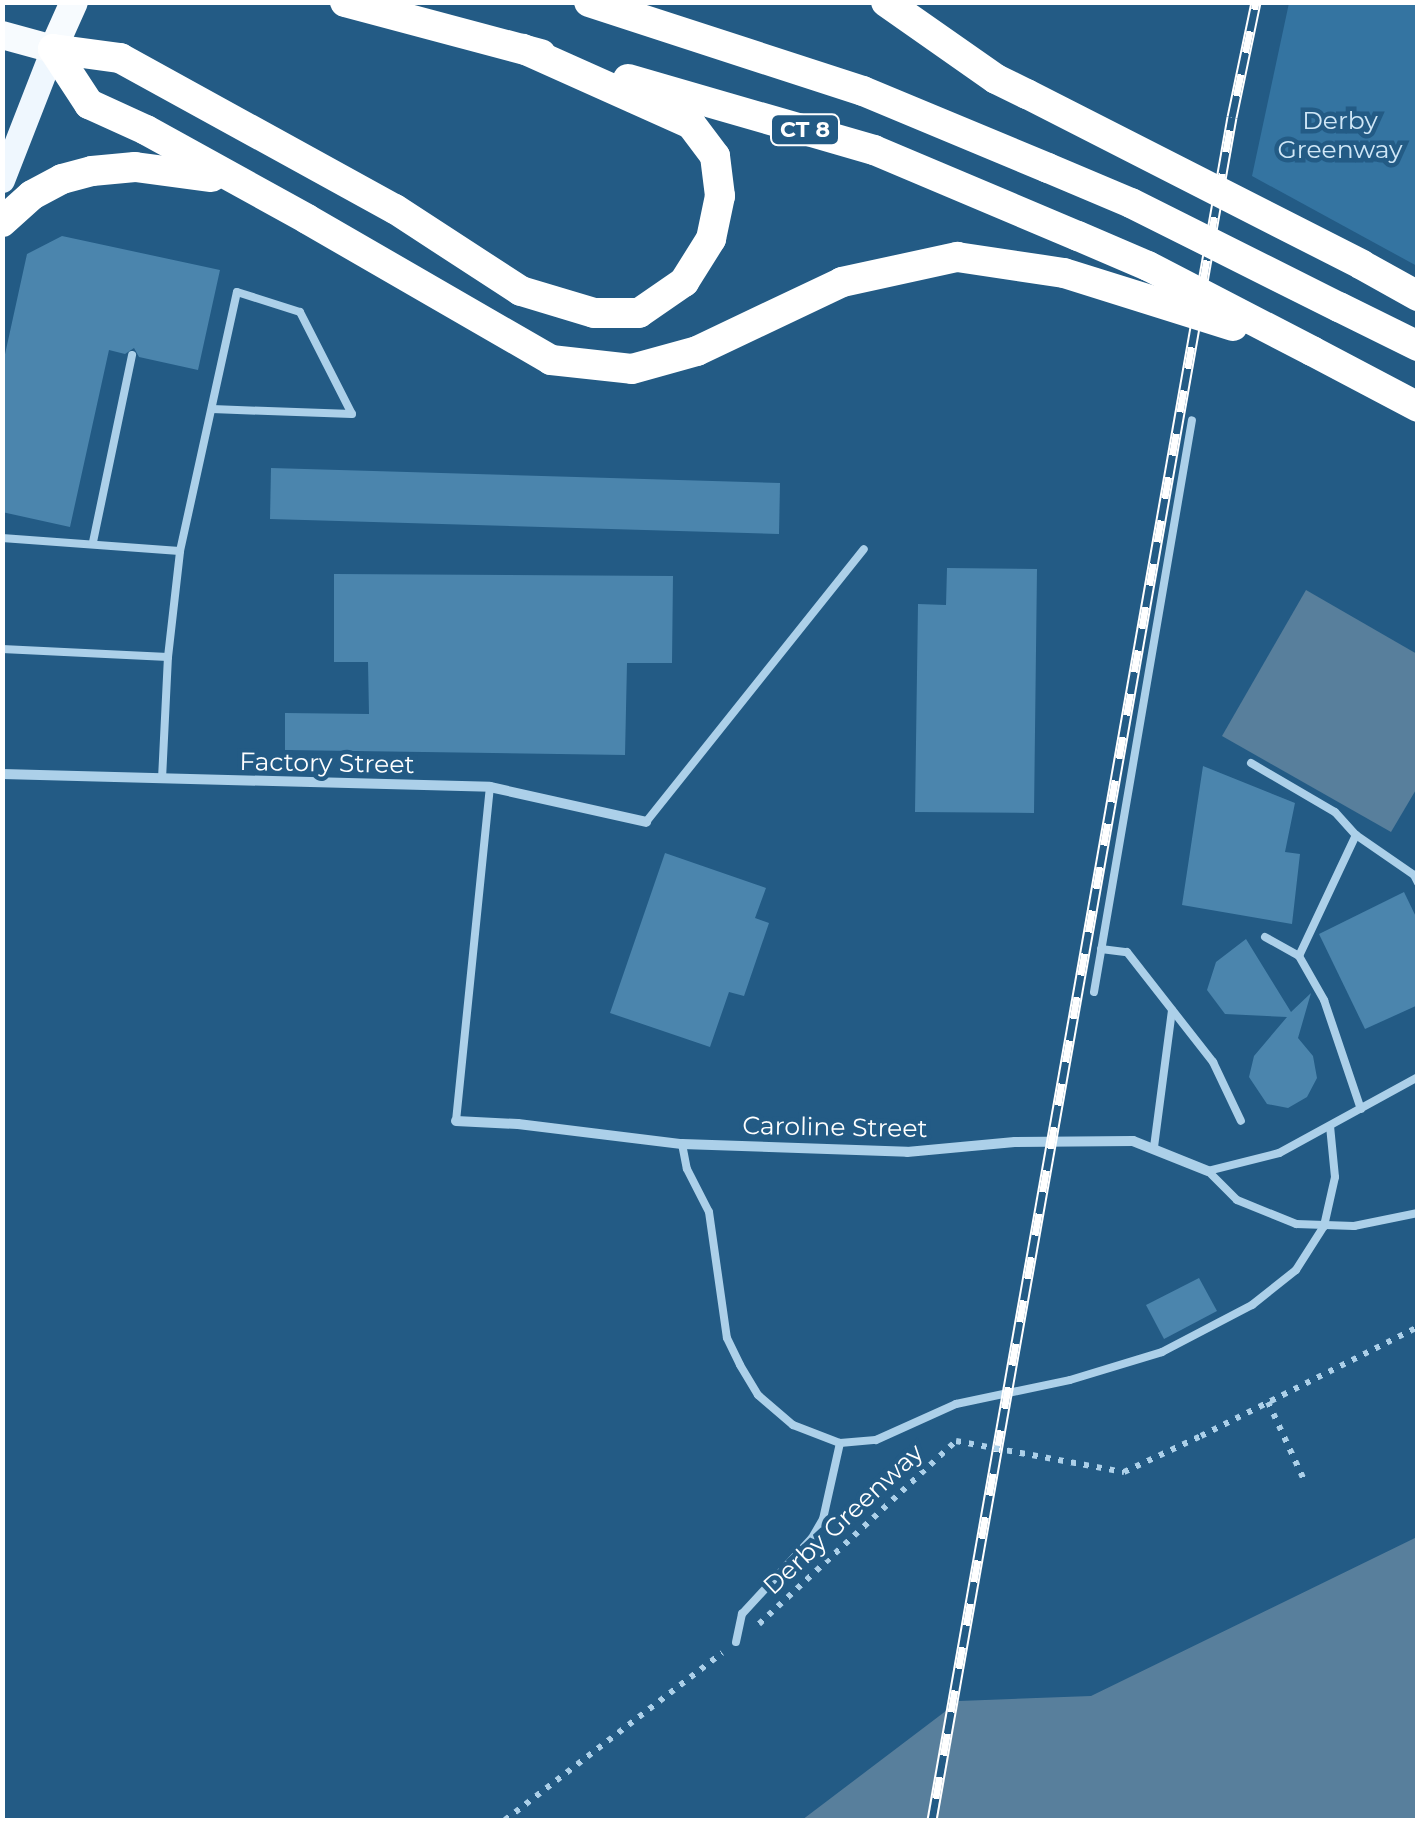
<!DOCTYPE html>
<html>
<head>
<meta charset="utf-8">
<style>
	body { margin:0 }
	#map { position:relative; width:1420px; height:1823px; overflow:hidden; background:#235b85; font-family:Montserrat,sans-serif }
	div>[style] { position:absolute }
	.green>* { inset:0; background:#3474a1 }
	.water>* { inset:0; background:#587f9c }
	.building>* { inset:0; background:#4b85ad }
	.path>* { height:6px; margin-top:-3px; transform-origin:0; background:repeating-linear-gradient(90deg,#acd0e9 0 5px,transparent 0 13px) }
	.service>* { height:8px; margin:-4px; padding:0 4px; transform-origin:4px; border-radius:4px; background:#acd0e9 }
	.minor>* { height:10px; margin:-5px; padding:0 5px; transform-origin:5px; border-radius:5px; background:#acd0e9 }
	.primary>* { height:25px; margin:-12.5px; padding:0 12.5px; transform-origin:12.5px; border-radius:12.5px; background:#eff7fe }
	.trunk>* { height:28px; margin:-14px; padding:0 14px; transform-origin:14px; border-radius:14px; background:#f7fbfe }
	.motorway>* { height:30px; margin:-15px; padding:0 15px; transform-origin:15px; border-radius:15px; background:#fff }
	.rail>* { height:11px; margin-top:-5.5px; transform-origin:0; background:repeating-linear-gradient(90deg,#235b85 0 22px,#fff 0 44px); box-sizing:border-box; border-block:2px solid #fff }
	.path-bridge>* { height:6px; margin-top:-3px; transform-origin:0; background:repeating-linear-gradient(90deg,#acd0e9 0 5px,transparent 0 13px) }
	.motorway-bridge>* { height:30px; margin:-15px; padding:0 15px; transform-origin:15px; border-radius:15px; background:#fff }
	span { translate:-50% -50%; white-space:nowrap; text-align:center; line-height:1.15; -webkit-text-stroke:9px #235b85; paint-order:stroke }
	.shield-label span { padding:2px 8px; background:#235b85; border:2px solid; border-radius:8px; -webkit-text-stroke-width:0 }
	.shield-label { font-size:22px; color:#fff; font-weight:700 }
	.park-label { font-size:25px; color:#d0e7f7 }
	.street-label { font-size:25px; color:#fff }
	.frame { position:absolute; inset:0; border:5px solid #fff; pointer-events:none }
</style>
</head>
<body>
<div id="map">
	<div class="green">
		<div style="clip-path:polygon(1289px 3px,1417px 3px,1417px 266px,1252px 176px)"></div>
	</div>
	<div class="water">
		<div style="clip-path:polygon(1306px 590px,1417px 654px,1417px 788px,1391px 832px,1222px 736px)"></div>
		<div style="clip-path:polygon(1417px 1537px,1417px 1820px,802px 1820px,959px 1701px,1091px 1696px)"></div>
	</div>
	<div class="building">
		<div style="clip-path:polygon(62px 236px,220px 270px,198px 370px,139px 357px,134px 348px,125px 354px,109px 350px,70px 527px,2px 512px,2px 368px,27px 254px)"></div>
		<div style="clip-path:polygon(271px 468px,780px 483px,779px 534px,270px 519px)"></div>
		<div style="clip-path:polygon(947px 568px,1037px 569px,1034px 813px,915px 812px,918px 604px,946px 605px)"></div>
		<div style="clip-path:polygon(334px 574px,673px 576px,672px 663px,627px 663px,625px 755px,285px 750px,285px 713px,369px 714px,368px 662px,334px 662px)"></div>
		<div style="clip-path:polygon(1203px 766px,1295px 803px,1285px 852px,1300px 854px,1292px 924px,1182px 905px)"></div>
		<div style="clip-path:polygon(665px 853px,766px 888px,755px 918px,769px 923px,744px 996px,729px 992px,710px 1047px,610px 1013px)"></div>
		<div style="clip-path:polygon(1404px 892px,1418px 921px,1418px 1005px,1365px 1029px,1319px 934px)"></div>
		<div style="clip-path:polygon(1246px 939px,1291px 1012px,1311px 993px,1298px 1038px,1313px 1056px,1317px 1078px,1307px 1097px,1288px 1108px,1267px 1104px,1249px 1077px,1254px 1056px,1287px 1017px,1225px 1014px,1207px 990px,1216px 962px)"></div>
		<div style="clip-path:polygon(1199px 1278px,1217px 1311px,1164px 1339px,1146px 1305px)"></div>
	</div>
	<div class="path">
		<div style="left:1268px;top:1402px;width:86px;rotate:65.2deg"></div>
		<div style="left:1201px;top:1436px;width:243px;rotate:-26.7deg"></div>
		<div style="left:505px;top:1820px;width:274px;rotate:-37.6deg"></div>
	</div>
	<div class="service">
		<div style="left:2px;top:538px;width:178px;rotate:4.2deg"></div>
		<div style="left:180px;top:551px;width:265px;rotate:-77.6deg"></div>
		<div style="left:237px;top:292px;width:66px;rotate:17.6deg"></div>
		<div style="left:300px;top:312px;width:114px;rotate:63deg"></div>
		<div style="left:352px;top:414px;width:140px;rotate:-178deg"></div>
		<div style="left:93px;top:542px;width:191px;rotate:-78.2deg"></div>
		<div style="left:2px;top:649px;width:166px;rotate:2.8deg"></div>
		<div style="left:1251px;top:763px;width:97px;rotate:30.3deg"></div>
		<div style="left:1335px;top:812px;width:31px;rotate:48deg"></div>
		<div style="left:1356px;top:835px;width:70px;rotate:34.6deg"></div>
		<div style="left:1414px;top:875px;width:9px;rotate:63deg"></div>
		<div style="left:162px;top:779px;width:122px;rotate:-87.2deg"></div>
		<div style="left:168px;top:657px;width:107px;rotate:-83.5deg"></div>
		<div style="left:646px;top:822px;width:349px;rotate:-51.4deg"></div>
		<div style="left:1265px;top:937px;width:39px;rotate:29deg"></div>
		<div style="left:1299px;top:956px;width:51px;rotate:60.4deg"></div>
		<div style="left:1324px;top:1000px;width:115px;rotate:71.3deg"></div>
		<div style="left:1101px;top:949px;width:26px;rotate:7deg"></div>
		<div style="left:1127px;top:952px;width:140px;rotate:52deg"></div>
		<div style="left:1213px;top:1062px;width:65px;rotate:64.6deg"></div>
		<div style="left:1299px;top:956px;width:134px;rotate:-64.8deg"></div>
		<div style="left:1094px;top:992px;width:580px;rotate:-80.28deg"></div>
		<div style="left:1418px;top:1077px;width:158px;rotate:151.3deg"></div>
		<div style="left:1279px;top:1153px;width:73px;rotate:165.8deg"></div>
		<div style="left:1208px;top:1171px;width:41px;rotate:45deg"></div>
		<div style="left:1237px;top:1200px;width:64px;rotate:22.1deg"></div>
		<div style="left:1296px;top:1224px;width:58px;rotate:2deg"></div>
		<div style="left:1354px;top:1226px;width:65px;rotate:-11.5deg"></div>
		<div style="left:456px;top:1121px;width:336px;rotate:-84.2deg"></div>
		<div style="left:682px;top:1144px;width:25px;rotate:79deg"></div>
		<div style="left:687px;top:1169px;width:48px;rotate:62.9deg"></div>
		<div style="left:709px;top:1212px;width:127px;rotate:81.9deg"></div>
		<div style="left:727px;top:1338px;width:30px;rotate:64deg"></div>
		<div style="left:740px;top:1365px;width:35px;rotate:59deg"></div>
		<div style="left:758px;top:1395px;width:46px;rotate:40.6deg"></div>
		<div style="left:793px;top:1425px;width:50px;rotate:21deg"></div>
		<div style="left:840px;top:1443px;width:36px;rotate:-5deg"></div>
		<div style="left:876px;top:1440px;width:88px;rotate:-24.2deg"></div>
		<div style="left:956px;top:1404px;width:116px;rotate:-11.9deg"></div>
		<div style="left:1070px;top:1380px;width:96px;rotate:-16.9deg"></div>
		<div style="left:1162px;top:1352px;width:102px;rotate:-27.6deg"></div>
		<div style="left:1252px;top:1305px;width:56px;rotate:-38.5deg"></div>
		<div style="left:1296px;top:1270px;width:52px;rotate:-57.5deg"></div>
		<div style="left:1324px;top:1226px;width:50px;rotate:-77.3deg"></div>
		<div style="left:1335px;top:1177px;width:51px;rotate:-95.6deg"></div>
		<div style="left:1154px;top:1147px;width:138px;rotate:-82.5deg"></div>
		<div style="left:736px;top:1642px;width:29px;rotate:-78deg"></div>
		<div style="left:742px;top:1614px;width:103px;rotate:-47.4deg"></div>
		<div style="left:812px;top:1538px;width:22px;rotate:-60deg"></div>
		<div style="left:823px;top:1519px;width:78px;rotate:-77.4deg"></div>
	</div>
	<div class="minor">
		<div style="left:2px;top:774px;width:488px;rotate:1.5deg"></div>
		<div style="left:490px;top:787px;width:160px;rotate:12.6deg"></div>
		<div style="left:456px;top:1121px;width:62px;rotate:2.8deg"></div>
		<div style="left:518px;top:1124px;width:165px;rotate:7deg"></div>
		<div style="left:682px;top:1144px;width:225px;rotate:2deg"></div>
		<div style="left:907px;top:1152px;width:108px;rotate:-5.3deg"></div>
		<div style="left:1015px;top:1142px;width:118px;rotate:-0.5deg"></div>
		<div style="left:1133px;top:1141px;width:81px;rotate:21.8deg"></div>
	</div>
	<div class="primary">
		<div style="left:2px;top:180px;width:141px;rotate:-68.7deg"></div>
	</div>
	<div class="trunk">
		<div style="left:2px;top:35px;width:53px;rotate:15.4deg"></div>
		<div style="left:53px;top:49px;width:51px;rotate:-65.9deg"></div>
	</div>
	<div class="motorway">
		<div style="left:345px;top:2px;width:203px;rotate:14.9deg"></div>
		<div style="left:589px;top:2px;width:288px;rotate:18deg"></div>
		<div style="left:863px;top:91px;width:200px;rotate:22.6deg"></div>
		<div style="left:886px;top:2px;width:134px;rotate:35deg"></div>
		<div style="left:996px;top:79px;width:34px;rotate:26deg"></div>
		<div style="left:53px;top:49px;width:66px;rotate:56.8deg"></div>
		<div style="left:89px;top:104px;width:63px;rotate:24.5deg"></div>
		<div style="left:146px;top:130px;width:184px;rotate:28.9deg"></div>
		<div style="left:307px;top:219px;width:282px;rotate:30deg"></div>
		<div style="left:551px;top:360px;width:81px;rotate:6.3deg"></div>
		<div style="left:632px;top:369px;width:67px;rotate:-15.5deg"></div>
		<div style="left:697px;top:351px;width:161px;rotate:-25.4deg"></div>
		<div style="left:842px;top:282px;width:118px;rotate:-12.3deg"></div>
		<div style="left:957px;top:257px;width:108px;rotate:8.5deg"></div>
		<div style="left:53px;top:49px;width:68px;rotate:7.7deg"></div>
		<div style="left:120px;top:58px;width:314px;rotate:28.8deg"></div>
		<div style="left:395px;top:209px;width:150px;rotate:33.1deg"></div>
		<div style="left:521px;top:291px;width:76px;rotate:16.8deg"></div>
		<div style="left:594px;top:313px;width:45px"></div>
		<div style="left:639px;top:313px;width:55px;rotate:-34.6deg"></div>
		<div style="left:684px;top:282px;width:51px;rotate:-57.9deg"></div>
		<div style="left:711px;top:239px;width:44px;rotate:-78.2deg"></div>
		<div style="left:720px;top:196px;width:40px;rotate:-97.1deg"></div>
		<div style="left:715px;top:156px;width:40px;rotate:-127deg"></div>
		<div style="left:691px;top:124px;width:184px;rotate:-155.9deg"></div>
		<div style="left:628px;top:79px;width:256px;rotate:16.1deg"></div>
		<div style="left:874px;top:150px;width:221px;rotate:22.9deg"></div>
		<div style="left:2px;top:222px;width:40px;rotate:-42deg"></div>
		<div style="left:32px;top:195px;width:34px;rotate:-28deg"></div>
		<div style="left:62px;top:179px;width:31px;rotate:-15deg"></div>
		<div style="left:92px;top:171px;width:43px;rotate:-5.3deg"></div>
		<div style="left:135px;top:167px;width:77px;rotate:7.5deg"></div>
		<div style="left:1362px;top:265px;width:64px;rotate:29deg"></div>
		<div style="left:1339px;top:307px;width:88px;rotate:26.3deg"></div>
		<div style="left:1312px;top:351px;width:120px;rotate:27.8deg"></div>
	</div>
	<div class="rail">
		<div style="left:932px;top:1820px;width:1729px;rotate:-80.01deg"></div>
		<div style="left:1232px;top:117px;width:117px;rotate:-78.2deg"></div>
	</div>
	<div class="path-bridge">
		<div style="left:759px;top:1624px;width:269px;rotate:-42.9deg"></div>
		<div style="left:956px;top:1441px;width:171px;rotate:10.5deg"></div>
		<div style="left:1124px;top:1472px;width:85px;rotate:-25.1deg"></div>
	</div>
	<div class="motorway-bridge">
		<div style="left:1027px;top:94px;width:376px;rotate:27deg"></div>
		<div style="left:1048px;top:168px;width:90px;rotate:22.9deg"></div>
		<div style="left:1131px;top:203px;width:233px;rotate:26.6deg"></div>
		<div style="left:1078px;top:236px;width:76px;rotate:23.2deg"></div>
		<div style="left:1148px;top:266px;width:185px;rotate:27.4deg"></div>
		<div style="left:1064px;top:273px;width:177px;rotate:17.4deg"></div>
	</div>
	<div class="shield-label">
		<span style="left:805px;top:130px">CT 8</span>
	</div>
	<div class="park-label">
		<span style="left:1340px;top:135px">Derby<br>Greenway</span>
	</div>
	<div class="street-label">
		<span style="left:327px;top:763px;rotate:1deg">Factory Street</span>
		<span style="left:835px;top:1127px;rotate:1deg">Caroline Street</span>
		<span style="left:843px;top:1519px;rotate:-43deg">Derby Greenway</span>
	</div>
	<div class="frame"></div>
</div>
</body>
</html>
